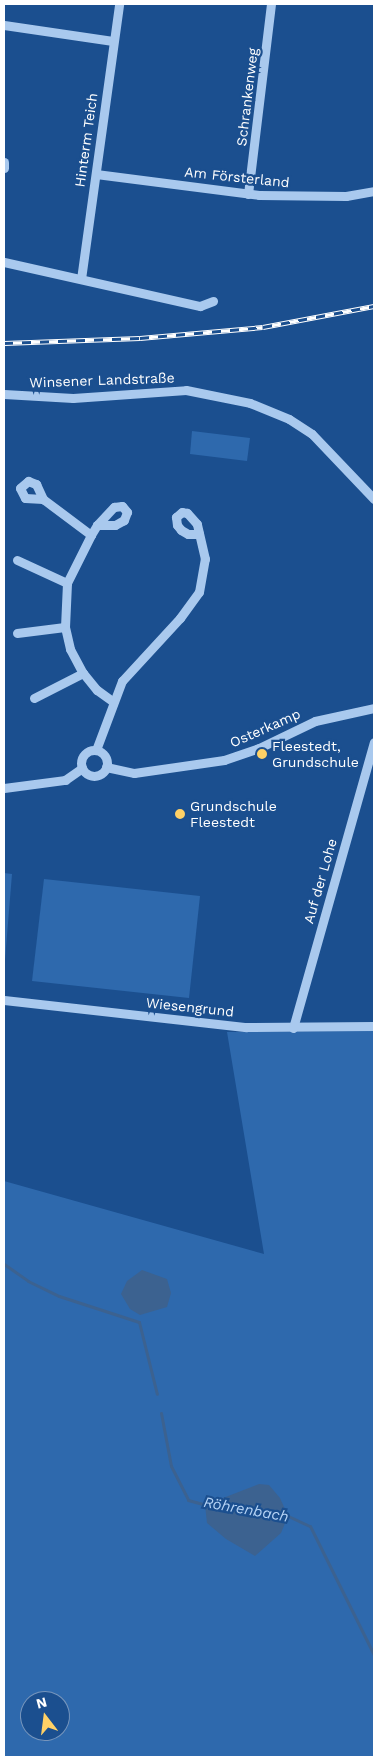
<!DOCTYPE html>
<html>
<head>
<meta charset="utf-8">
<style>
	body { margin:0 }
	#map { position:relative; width:378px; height:1761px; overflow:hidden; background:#1b4f8f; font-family:"Work Sans",sans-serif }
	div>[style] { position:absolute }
	.green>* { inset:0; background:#2e69ad }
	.water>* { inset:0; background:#3c6290 }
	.stream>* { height:3px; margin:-1.5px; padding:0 1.5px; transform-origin:1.5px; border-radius:1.5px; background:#3c6290 }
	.minor>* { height:9px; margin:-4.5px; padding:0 4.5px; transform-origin:4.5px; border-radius:4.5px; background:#a9c9ee }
	.minor>.ring { margin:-4.5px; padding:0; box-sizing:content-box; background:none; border:9px solid #a9c9ee; border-radius:50% }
	.rail>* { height:5px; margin-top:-2.5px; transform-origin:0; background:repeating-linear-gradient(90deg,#1b4f8f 0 9px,#fff 0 18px); box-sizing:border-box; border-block:1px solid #fff }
	.dots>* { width:14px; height:14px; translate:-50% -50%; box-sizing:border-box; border:2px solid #1b4f8f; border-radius:50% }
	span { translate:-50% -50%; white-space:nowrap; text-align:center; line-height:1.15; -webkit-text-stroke:4.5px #1b4f8f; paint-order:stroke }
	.street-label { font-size:14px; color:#fff }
	.poi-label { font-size:14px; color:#fff }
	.left { translate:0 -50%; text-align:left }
	.water-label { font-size:15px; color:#b5d3f5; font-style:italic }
	.frame { position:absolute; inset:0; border:5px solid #fff; pointer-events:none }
	.north { position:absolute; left:20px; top:1691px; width:50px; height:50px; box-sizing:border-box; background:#1b4f8f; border:1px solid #7695bc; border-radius:50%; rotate:345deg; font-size:14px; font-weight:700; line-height:20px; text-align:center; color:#fff }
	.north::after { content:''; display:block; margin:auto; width:18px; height:22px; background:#ffd166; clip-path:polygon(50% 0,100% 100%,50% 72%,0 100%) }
</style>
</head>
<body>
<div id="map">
	<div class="green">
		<div style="clip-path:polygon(192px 431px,250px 438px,247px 461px,190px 454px)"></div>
		<div style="clip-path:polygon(4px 873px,12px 874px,4px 972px)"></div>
		<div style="clip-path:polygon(44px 879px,200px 896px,189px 998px,32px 981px)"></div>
		<div style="clip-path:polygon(evenodd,374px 1031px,374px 1757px,4px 1757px,4px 1181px,264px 1254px,227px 1032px,374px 1031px,30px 1701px,60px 1701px,60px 1731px,30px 1731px,30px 1701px)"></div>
	</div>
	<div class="water">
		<div style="clip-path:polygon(142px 1270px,167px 1279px,171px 1293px,167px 1307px,140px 1315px,130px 1309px,121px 1294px,127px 1281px)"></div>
		<div style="clip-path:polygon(259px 1484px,269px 1485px,280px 1498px,288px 1516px,281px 1533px,255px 1556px,226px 1539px,207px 1523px,205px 1505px)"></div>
	</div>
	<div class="stream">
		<div style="left:4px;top:1264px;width:29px;rotate:35deg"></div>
		<div style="left:28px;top:1281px;width:34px;rotate:26deg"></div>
		<div style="left:59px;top:1296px;width:84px;rotate:18deg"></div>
		<div style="left:139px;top:1322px;width:74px;rotate:76deg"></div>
		<div style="left:161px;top:1413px;width:54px;rotate:79.3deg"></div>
		<div style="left:171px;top:1466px;width:38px;rotate:63deg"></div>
		<div style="left:188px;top:1500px;width:20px;rotate:15deg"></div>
		<div style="left:286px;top:1515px;width:26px;rotate:25deg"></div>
		<div style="left:310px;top:1526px;width:144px;rotate:63.6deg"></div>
	</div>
	<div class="minor">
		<div style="left:4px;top:25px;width:110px;rotate:8.4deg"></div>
		<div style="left:4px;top:162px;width:6px;rotate:90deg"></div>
		<div style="left:96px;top:174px;width:164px;rotate:7.3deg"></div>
		<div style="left:259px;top:195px;width:87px;rotate:0.7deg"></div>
		<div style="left:346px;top:196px;width:28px;rotate:-10deg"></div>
		<div style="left:248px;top:194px;width:191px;rotate:-83.1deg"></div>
		<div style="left:4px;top:262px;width:201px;rotate:12.7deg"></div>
		<div style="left:200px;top:306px;width:14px;rotate:-21deg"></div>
		<div style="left:81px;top:279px;width:278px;rotate:-82.1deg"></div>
		<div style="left:4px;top:394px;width:69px;rotate:3.3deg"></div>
		<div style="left:73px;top:398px;width:113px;rotate:-4deg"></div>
		<div style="left:186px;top:390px;width:65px;rotate:11.5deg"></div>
		<div style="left:250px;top:403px;width:42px;rotate:22.3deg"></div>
		<div style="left:289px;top:419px;width:27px;rotate:33deg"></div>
		<div style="left:312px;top:434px;width:90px;rotate:46.4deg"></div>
		<div style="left:43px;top:499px;width:18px;rotate:-177deg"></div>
		<div style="left:25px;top:498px;width:11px;rotate:-117deg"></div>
		<div style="left:20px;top:488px;width:11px;rotate:-41deg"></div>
		<div style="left:28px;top:481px;width:9px;rotate:21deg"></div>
		<div style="left:36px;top:484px;width:17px;rotate:65deg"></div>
		<div style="left:43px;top:499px;width:60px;rotate:36.9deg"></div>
		<div style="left:97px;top:525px;width:25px;rotate:-47deg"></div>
		<div style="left:114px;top:507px;width:8px;rotate:-7deg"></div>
		<div style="left:122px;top:506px;width:8px;rotate:50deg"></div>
		<div style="left:127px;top:512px;width:9px;rotate:111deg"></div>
		<div style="left:124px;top:520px;width:10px;rotate:151deg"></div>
		<div style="left:115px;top:525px;width:18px;rotate:180deg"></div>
		<div style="left:97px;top:525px;width:12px;rotate:121deg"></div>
		<div style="left:91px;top:535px;width:54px;rotate:116.6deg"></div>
		<div style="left:67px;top:583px;width:44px;rotate:92.6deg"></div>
		<div style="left:65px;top:627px;width:23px;rotate:77deg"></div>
		<div style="left:70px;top:649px;width:27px;rotate:62deg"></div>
		<div style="left:83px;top:673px;width:22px;rotate:51deg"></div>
		<div style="left:97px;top:690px;width:19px;rotate:36deg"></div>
		<div style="left:17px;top:560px;width:55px;rotate:24.7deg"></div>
		<div style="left:17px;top:633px;width:48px;rotate:-7.1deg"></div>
		<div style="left:34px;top:698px;width:55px;rotate:-27deg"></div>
		<div style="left:96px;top:750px;width:74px;rotate:-69.4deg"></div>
		<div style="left:122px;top:681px;width:86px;rotate:-47.4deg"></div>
		<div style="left:180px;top:618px;width:32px;rotate:-54deg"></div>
		<div style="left:199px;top:592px;width:34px;rotate:-80deg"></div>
		<div style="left:205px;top:559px;width:36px;rotate:-103deg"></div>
		<div style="left:197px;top:524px;width:15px;rotate:-132deg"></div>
		<div style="left:187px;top:513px;width:5px;rotate:-169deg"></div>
		<div style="left:182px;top:512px;width:8px;rotate:140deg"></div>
		<div style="left:176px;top:517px;width:8px;rotate:83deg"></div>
		<div style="left:177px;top:525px;width:6px;rotate:51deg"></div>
		<div style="left:181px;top:530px;width:8px;rotate:30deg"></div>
		<div style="left:188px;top:534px;width:11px"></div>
		<div class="ring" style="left:81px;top:750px;width:17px;height:17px"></div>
		<div style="left:106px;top:767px;width:29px;rotate:12deg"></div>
		<div style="left:134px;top:773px;width:91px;rotate:-8.2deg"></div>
		<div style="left:224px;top:760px;width:37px;rotate:-19deg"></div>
		<div style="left:259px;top:748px;width:62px;rotate:-25.7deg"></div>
		<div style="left:315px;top:721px;width:60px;rotate:-12.4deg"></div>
		<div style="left:4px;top:788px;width:62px;rotate:-7.5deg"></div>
		<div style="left:65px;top:780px;width:21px;rotate:-35deg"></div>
		<div style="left:4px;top:1000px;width:244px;rotate:6.4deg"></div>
		<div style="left:246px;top:1027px;width:128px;rotate:-0.4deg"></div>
		<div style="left:293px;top:1028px;width:297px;rotate:-74.2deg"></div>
	</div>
	<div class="rail">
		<div style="left:4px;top:343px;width:136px;rotate:-2.1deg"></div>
		<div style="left:140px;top:338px;width:123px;rotate:-5.1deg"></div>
		<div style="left:263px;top:327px;width:113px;rotate:-10.7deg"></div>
	</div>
	<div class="dots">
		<div style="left:262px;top:754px;background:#ffd166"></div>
		<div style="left:180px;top:814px;background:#ffd166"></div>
	</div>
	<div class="street-label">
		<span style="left:247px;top:97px;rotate:-83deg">Schrankenweg</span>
		<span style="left:86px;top:140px;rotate:-82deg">Hinterm Teich</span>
		<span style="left:237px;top:177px;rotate:6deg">Am Försterland</span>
		<span style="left:102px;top:380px;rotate:-2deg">Winsener Landstraße</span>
		<span style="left:265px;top:728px;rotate:-24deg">Osterkamp</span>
		<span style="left:320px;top:881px;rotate:-74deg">Auf der Lohe</span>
		<span style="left:190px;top:1007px;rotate:6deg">Wiesengrund</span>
	</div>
	<div class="poi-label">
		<span class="left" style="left:272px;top:754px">Fleestedt,<br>Grundschule</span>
		<span class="left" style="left:190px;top:814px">Grundschule<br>Fleestedt</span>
	</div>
	<div class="water-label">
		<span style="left:246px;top:1510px;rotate:10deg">Röhrenbach</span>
	</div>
	<div class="frame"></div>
	<div class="north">N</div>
</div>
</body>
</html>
